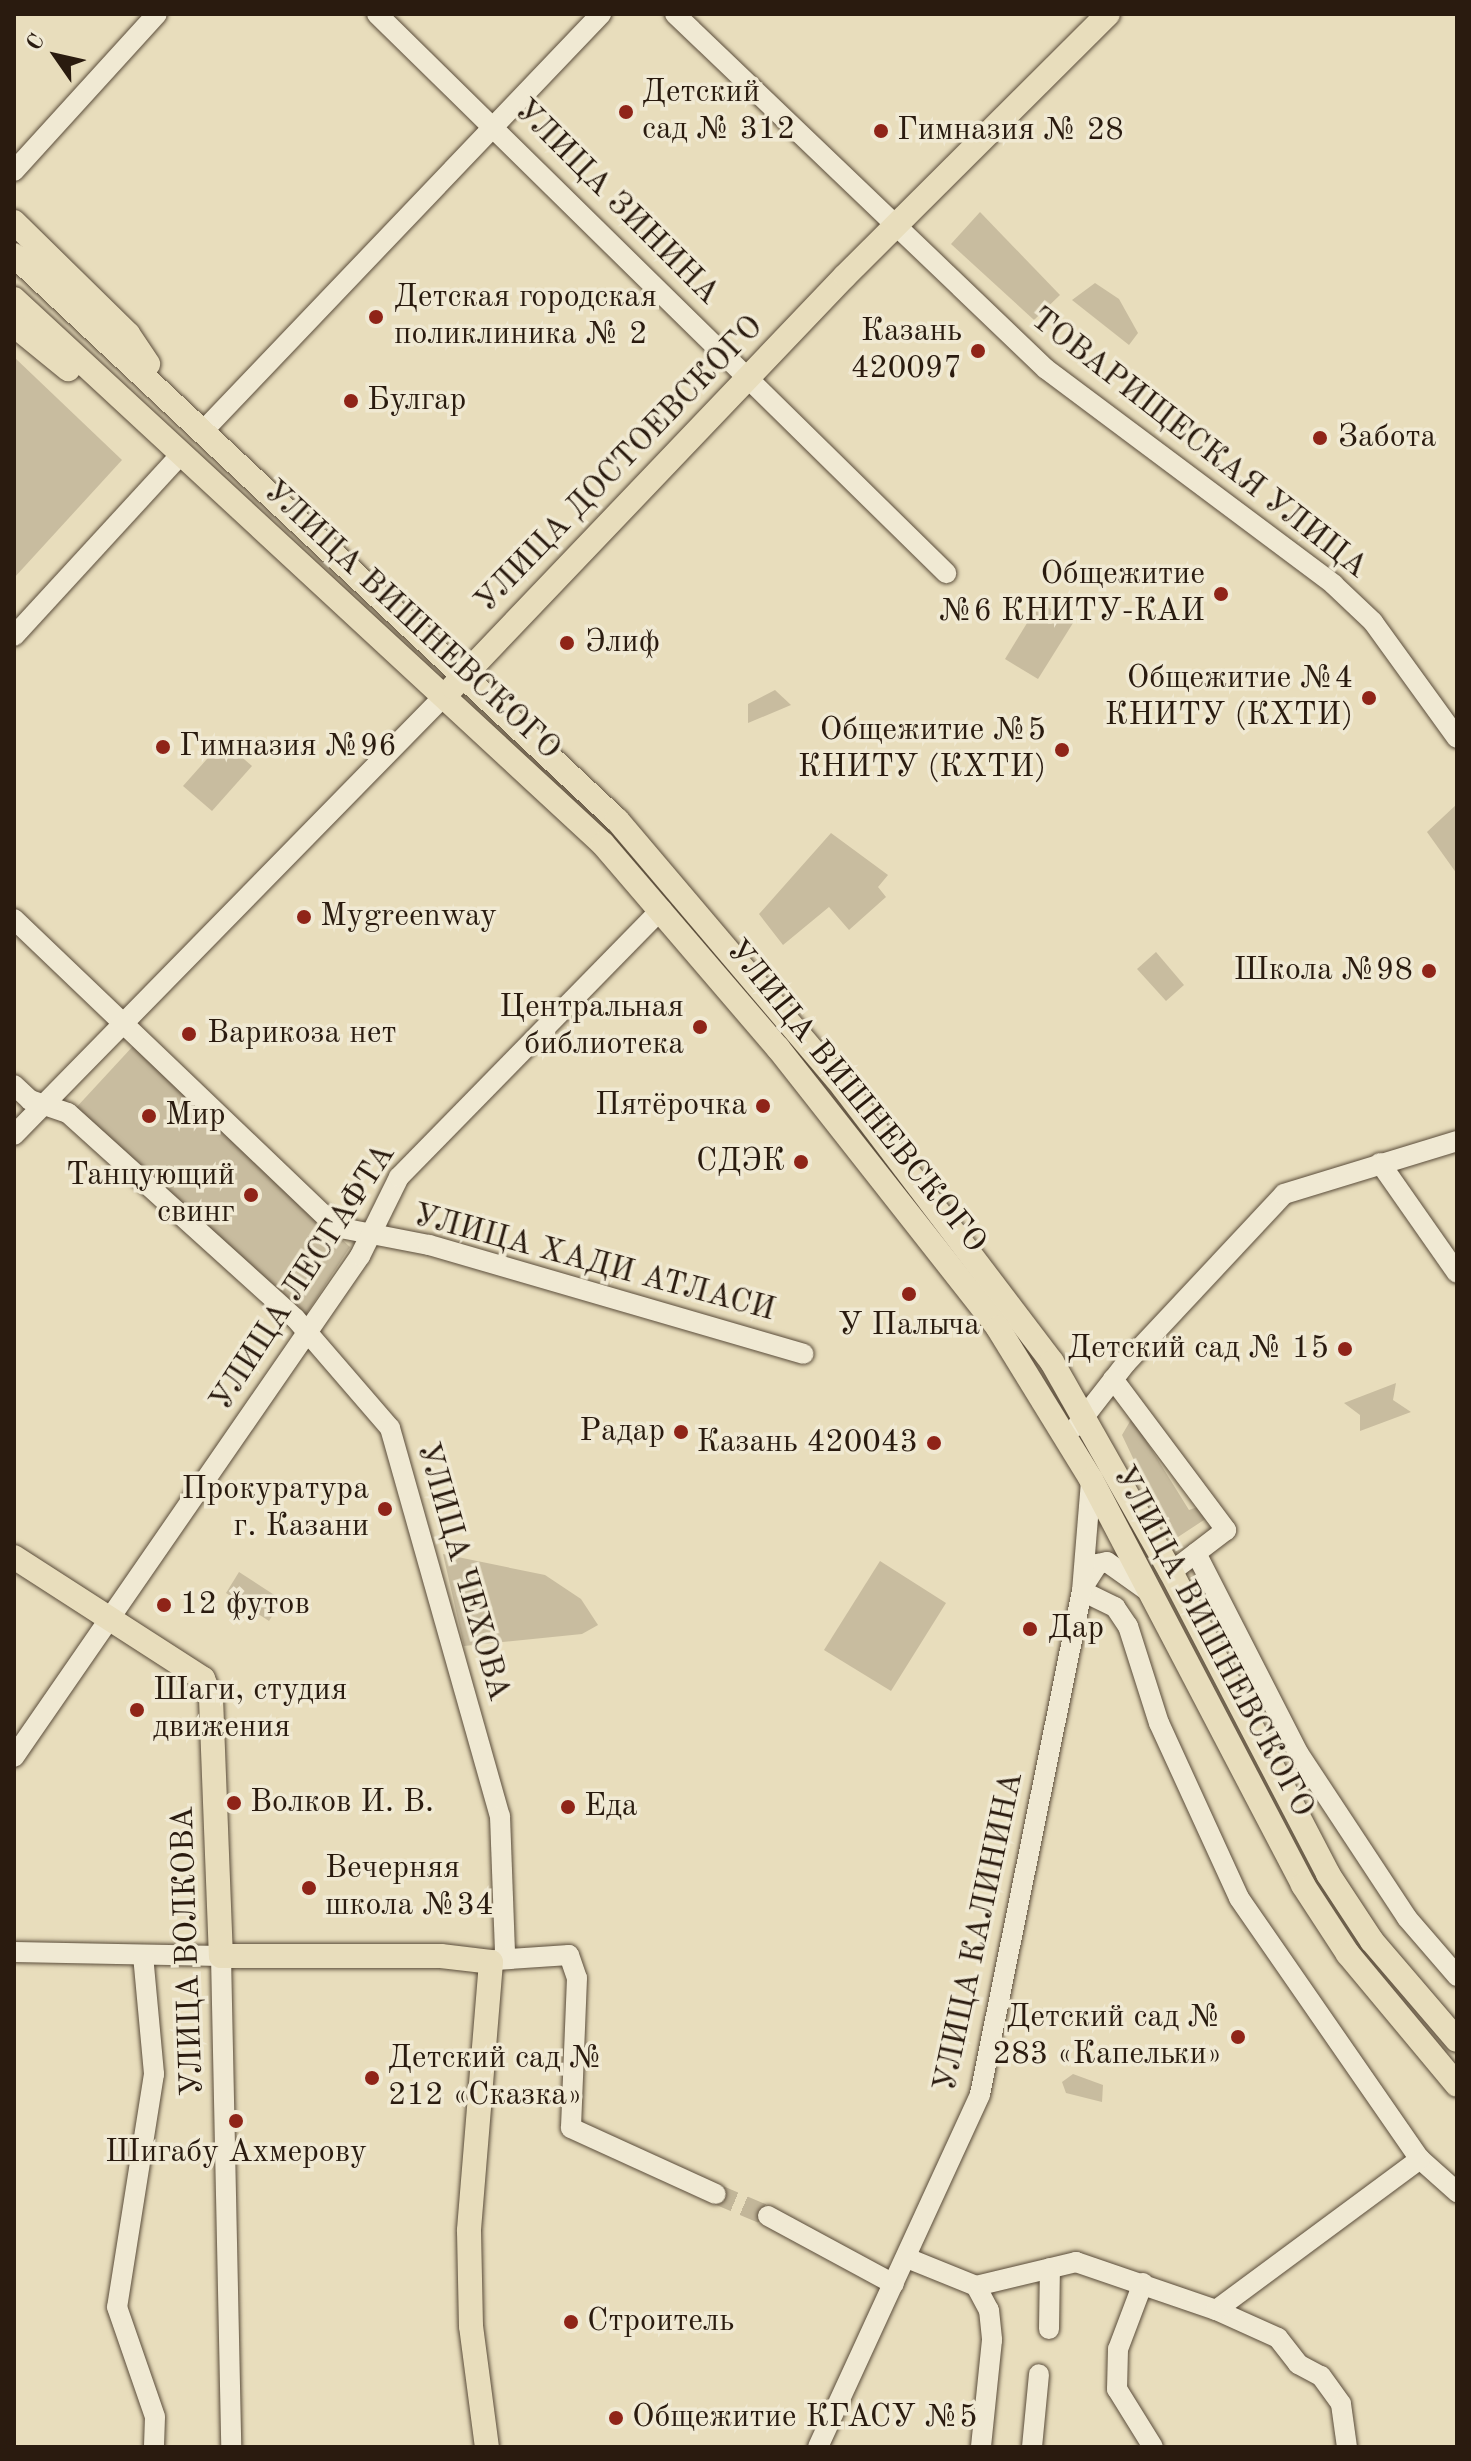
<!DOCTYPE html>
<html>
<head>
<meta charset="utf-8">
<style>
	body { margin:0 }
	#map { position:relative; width:1471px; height:2461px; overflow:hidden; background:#e8ddbc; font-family:"Old Standard TT",serif }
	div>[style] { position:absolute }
	.green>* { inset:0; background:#c8bc9f }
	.minor-tunnel>* { height:20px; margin-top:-10px; transform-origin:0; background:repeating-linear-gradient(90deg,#c2b699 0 20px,transparent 0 30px) }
	.roads { filter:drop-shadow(0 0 2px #5a4c3a) drop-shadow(0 0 2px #5a4c3a) }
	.minor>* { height:20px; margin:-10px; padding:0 10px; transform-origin:10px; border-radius:10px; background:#f0e9d3 }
	.major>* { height:24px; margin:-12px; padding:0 12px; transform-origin:12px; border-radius:12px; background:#e8ddbc }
	.dots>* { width:22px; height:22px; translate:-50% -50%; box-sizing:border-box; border:4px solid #f0e9d3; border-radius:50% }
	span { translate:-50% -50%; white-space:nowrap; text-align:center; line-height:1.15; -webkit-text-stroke:7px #f0e9d3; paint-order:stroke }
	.poi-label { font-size:32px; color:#2a1b0f }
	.left { translate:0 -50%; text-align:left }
	.right { translate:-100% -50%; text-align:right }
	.street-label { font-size:32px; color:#2a1b0f }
	.frame { position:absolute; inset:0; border:16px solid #2a1b0f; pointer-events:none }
	.north { position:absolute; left:16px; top:16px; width:80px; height:80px; -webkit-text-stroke:6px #f0e9d3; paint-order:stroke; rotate:304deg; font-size:22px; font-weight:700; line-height:32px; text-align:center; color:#2a1b0f }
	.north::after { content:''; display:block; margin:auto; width:28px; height:36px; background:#2a1b0f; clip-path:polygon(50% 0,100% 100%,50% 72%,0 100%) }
</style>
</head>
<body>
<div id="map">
	<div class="green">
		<div style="clip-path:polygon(980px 212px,1060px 295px,1034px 320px,951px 244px)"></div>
		<div style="clip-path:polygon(1095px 283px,1119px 299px,1138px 333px,1129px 345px,1072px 300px)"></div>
		<div style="clip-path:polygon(14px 357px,122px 460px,14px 578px)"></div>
		<div style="clip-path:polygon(1040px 602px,1073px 623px,1038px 679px,1005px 659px)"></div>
		<div style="clip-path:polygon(775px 690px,791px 705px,748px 723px,748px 704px)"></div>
		<div style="clip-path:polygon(223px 741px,252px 766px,212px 811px,183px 786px)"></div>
		<div style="clip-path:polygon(1457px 804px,1457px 874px,1427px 832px)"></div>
		<div style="clip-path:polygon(831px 833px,888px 875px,878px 887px,886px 897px,849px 930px,829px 907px,783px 945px,759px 914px)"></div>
		<div style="clip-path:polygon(1156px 952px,1184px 985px,1166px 1001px,1137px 969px)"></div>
		<div style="clip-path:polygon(134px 1045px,350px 1247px,303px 1319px,73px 1111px)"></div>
		<div style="clip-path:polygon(1396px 1383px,1393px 1400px,1411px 1412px,1360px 1431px,1360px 1415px,1344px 1403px)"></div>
		<div style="clip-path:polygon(1132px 1418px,1189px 1510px,1203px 1505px,1210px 1516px,1178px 1537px,1170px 1536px,1122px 1435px)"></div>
		<div style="clip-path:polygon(443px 1554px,545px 1575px,581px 1599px,598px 1625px,582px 1634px,464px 1646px)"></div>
		<div style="clip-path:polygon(880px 1561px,946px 1603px,891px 1691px,824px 1650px)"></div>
		<div style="clip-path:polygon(239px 1572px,282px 1600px,269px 1621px,226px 1593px)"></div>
		<div style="clip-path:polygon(1073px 2074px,1103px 2085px,1102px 2102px,1066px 2093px,1062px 2082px)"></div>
	</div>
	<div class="minor-tunnel">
		<div style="left:716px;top:2194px;width:56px;rotate:22.9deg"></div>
	</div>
	<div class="roads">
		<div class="minor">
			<div style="left:377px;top:14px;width:798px;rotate:44.49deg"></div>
			<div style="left:675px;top:14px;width:513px;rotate:43.74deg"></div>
			<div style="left:1046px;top:369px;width:359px;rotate:36.8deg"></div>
			<div style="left:1333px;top:584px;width:55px;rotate:43.5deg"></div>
			<div style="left:1373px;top:622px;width:143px;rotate:54.1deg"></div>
			<div style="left:14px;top:171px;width:212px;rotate:-47.7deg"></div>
			<div style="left:205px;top:429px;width:574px;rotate:-46.34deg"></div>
			<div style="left:14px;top:636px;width:248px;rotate:-47.4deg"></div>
			<div style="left:14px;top:919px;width:446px;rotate:43.7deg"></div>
			<div style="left:336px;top:1227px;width:95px;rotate:11deg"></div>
			<div style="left:429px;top:1245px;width:390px;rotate:16.2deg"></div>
			<div style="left:14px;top:1085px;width:22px;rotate:43deg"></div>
			<div style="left:30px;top:1100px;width:40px;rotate:18.9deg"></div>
			<div style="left:68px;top:1113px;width:306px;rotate:42.1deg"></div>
			<div style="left:295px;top:1318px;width:145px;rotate:49.2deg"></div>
			<div style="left:390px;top:1428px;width:403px;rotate:74.2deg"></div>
			<div style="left:500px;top:1816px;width:139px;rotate:87.9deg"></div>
			<div style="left:14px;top:1135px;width:617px;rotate:-45.59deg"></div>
			<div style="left:1380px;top:1163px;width:134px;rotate:55deg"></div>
			<div style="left:1113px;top:1379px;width:189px;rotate:53.2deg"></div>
			<div style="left:1226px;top:1530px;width:69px;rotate:142.6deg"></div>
			<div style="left:1077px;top:1426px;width:80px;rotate:-52.1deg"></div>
			<div style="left:1126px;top:1363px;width:231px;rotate:-46.9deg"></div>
			<div style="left:1284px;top:1194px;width:181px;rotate:-17deg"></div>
			<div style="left:1196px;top:1553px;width:226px;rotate:62.9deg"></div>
			<div style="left:1299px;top:1754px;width:196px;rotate:56.6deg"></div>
			<div style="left:1407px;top:1918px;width:77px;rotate:49.2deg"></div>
			<div style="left:1085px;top:1584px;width:24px;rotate:-57deg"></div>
			<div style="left:1098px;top:1564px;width:9px;rotate:-13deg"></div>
			<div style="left:1107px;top:1562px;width:47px;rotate:35.4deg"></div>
			<div style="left:1082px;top:1591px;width:37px;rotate:26deg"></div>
			<div style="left:1115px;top:1607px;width:23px;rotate:56deg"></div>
			<div style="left:1128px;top:1626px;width:102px;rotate:72.3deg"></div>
			<div style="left:1159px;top:1723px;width:192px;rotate:65.4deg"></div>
			<div style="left:1239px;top:1898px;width:318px;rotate:55.3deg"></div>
			<div style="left:1420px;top:2159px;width:50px;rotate:41.7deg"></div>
			<div style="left:14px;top:1757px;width:609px;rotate:-55.37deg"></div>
			<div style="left:360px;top:1256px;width:88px;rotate:-63.7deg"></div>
			<div style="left:399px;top:1177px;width:375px;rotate:-45.6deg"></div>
			<div style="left:14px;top:1952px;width:207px;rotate:1.1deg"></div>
			<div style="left:221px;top:1956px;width:491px;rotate:88.8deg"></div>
			<div style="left:143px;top:1955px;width:120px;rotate:84.7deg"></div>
			<div style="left:154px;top:2074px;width:236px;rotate:99deg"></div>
			<div style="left:117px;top:2307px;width:116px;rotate:70.9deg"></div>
			<div style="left:155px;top:2417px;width:30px;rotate:92deg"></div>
			<div style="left:496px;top:1960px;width:73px;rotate:-3.9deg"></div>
			<div style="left:569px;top:1955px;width:24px;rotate:71deg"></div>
			<div style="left:577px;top:1978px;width:150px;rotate:92.3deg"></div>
			<div style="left:571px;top:2128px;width:159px;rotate:24.5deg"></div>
			<div style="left:768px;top:2216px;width:143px;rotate:28.4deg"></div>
			<div style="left:907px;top:2258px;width:74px;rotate:22.1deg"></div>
			<div style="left:976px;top:2286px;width:103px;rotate:-13.5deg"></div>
			<div style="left:1076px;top:2262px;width:148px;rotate:18.9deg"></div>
			<div style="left:1216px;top:2310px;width:68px;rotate:24.3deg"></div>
			<div style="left:1278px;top:2338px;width:33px;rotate:52deg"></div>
			<div style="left:1298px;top:2364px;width:26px;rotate:28deg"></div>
			<div style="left:1321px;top:2376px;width:34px;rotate:54deg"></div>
			<div style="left:1341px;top:2404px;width:43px;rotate:82.1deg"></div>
			<div style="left:1143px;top:2283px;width:71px;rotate:110.7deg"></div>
			<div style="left:1118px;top:2349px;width:40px;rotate:91.4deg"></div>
			<div style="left:1117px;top:2389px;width:68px;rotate:58.2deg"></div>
			<div style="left:976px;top:2286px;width:27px;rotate:62deg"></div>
			<div style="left:989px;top:2310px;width:30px;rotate:84deg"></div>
			<div style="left:992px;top:2340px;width:108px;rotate:95.9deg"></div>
			<div style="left:1216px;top:2310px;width:254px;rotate:-36.5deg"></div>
			<div style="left:1049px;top:2329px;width:61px;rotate:-89.1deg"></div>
			<div style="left:818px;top:2447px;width:388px;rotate:-65.3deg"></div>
			<div style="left:980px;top:2094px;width:513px;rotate:-78.54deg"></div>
			<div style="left:1082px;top:1591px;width:109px;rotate:-85.3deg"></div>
			<div style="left:1032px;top:2447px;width:73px;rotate:-84.5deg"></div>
		</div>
		<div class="major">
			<div style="left:14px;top:222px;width:160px;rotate:44.5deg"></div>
			<div style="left:128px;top:334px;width:36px;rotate:56deg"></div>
			<div style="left:14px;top:255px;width:826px;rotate:43.14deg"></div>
			<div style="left:617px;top:820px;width:351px;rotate:49.7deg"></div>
			<div style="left:844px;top:1088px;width:344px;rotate:52.8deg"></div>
			<div style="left:1052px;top:1362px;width:241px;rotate:60.5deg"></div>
			<div style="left:1171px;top:1572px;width:340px;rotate:62.5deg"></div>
			<div style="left:1328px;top:1874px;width:80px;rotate:56.7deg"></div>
			<div style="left:1372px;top:1941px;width:130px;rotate:49.4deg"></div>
			<div style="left:14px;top:299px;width:802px;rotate:42.78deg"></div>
			<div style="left:603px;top:844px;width:269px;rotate:49.4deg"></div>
			<div style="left:778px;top:1048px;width:356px;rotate:51.8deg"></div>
			<div style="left:998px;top:1328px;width:177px;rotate:58.4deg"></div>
			<div style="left:1091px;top:1479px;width:458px;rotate:62.4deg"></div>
			<div style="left:1303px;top:1885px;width:82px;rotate:56.9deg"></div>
			<div style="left:1348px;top:1954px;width:170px;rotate:50.2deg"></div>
			<div style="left:14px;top:325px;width:70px;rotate:39.2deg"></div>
			<div style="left:453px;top:687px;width:568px;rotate:-46.36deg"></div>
			<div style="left:845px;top:276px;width:371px;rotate:-44.9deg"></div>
			<div style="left:14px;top:1557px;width:225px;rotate:32.8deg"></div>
			<div style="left:203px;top:1679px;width:21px;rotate:67deg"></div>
			<div style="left:211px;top:1698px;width:258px;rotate:87.8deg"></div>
			<div style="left:221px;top:1956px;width:220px"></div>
			<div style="left:441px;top:1956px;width:50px;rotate:6.8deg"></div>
			<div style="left:491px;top:1962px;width:270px;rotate:94.7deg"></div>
			<div style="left:469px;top:2231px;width:95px;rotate:88.8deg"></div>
			<div style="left:471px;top:2326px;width:122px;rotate:82.5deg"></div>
		</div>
	</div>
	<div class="dots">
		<div style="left:626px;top:112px;background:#8f2418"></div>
		<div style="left:881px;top:131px;background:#8f2418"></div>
		<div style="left:376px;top:317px;background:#8f2418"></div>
		<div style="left:978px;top:351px;background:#8f2418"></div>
		<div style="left:351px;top:401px;background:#8f2418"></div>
		<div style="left:1320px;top:438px;background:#8f2418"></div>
		<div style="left:1221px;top:594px;background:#8f2418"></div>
		<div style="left:567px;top:643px;background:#8f2418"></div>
		<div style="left:1369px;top:698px;background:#8f2418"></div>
		<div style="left:163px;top:747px;background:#8f2418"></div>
		<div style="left:1062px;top:750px;background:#8f2418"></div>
		<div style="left:304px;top:917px;background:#8f2418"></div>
		<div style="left:1429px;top:971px;background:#8f2418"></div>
		<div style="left:700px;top:1027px;background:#8f2418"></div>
		<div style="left:189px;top:1034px;background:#8f2418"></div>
		<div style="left:763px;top:1106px;background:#8f2418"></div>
		<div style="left:149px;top:1116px;background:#8f2418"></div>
		<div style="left:801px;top:1162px;background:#8f2418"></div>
		<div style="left:251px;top:1195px;background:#8f2418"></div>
		<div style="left:909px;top:1294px;background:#8f2418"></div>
		<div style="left:1345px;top:1349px;background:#8f2418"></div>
		<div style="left:681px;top:1432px;background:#8f2418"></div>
		<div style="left:934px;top:1443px;background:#8f2418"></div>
		<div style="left:385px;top:1509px;background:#8f2418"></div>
		<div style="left:164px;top:1605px;background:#8f2418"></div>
		<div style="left:1030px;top:1629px;background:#8f2418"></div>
		<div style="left:137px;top:1710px;background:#8f2418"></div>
		<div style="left:234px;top:1803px;background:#8f2418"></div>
		<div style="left:568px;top:1807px;background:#8f2418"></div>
		<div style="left:309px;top:1888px;background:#8f2418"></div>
		<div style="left:1238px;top:2037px;background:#8f2418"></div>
		<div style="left:372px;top:2078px;background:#8f2418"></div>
		<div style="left:236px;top:2121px;background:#8f2418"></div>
		<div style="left:571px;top:2322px;background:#8f2418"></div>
		<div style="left:616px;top:2418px;background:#8f2418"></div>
	</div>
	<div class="poi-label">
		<span class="left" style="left:642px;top:112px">Детский<br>сад № 312</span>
		<span class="left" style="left:897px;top:131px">Гимназия № 28</span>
		<span class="left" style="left:394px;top:317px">Детская городская<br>поликлиника № 2</span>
		<span class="right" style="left:962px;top:351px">Казань<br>420097</span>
		<span class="left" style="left:367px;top:401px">Булгар</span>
		<span class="left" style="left:1338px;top:438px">Забота</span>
		<span class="right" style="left:1205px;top:594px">Общежитие<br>№6 КНИТУ-КАИ</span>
		<span class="left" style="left:585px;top:643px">Элиф</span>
		<span class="right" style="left:1353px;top:698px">Общежитие №4<br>КНИТУ (КХТИ)</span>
		<span class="right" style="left:1046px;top:750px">Общежитие №5<br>КНИТУ (КХТИ)</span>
		<span class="left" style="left:179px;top:747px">Гимназия №96</span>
		<span class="left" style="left:320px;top:917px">Mygreenway</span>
		<span class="right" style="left:1413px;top:971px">Школа №98</span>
		<span class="right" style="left:684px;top:1027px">Центральная<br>библиотека</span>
		<span class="left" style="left:207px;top:1034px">Варикоза нет</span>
		<span class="right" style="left:747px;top:1106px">Пятёрочка</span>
		<span class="left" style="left:165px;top:1116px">Мир</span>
		<span class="right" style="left:785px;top:1162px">СДЭК</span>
		<span class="right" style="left:235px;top:1195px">Танцующий<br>свинг</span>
		<span style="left:909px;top:1326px">У Палыча</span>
		<span class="right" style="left:1329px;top:1349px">Детский сад № 15</span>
		<span class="right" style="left:665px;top:1432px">Радар</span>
		<span class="right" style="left:918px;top:1443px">Казань 420043</span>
		<span class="right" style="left:369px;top:1509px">Прокуратура<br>г. Казани</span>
		<span class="left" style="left:180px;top:1605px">12 футов</span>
		<span class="left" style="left:1048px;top:1629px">Дар</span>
		<span class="left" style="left:153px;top:1710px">Шаги, студия<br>движения</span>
		<span class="left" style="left:250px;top:1803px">Волков И. В.</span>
		<span class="left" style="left:584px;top:1807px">Еда</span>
		<span class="left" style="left:325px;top:1888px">Вечерняя<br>школа №34</span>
		<span class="right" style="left:1222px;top:2037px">Детский сад №<br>283 «Капельки»</span>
		<span class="left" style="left:388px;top:2078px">Детский сад №<br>212 «Сказка»</span>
		<span style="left:236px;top:2153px">Шигабу Ахмерову</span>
		<span class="left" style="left:587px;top:2322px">Строитель</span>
		<span class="left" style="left:632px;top:2418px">Общежитие КГАСУ №5</span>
	</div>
	<div class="street-label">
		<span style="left:616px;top:203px;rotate:45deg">УЛИЦА ЗИНИНА</span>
		<span style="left:1198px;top:444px;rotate:38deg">ТОВАРИЩЕСКАЯ УЛИЦА</span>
		<span style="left:620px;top:465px;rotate:-46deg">УЛИЦА ДОСТОЕВСКОГО</span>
		<span style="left:411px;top:621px;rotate:43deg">УЛИЦА ВИШНЕВСКОГО</span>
		<span style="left:855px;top:1097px;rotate:51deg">УЛИЦА ВИШНЕВСКОГО</span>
		<span style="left:594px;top:1264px;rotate:15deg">УЛИЦА ХАДИ АТЛАСИ</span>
		<span style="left:304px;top:1278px;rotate:-57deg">УЛИЦА ЛЕСГАФТА</span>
		<span style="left:462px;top:1572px;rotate:74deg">УЛИЦА ЧЕХОВА</span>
		<span style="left:1212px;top:1642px;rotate:62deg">УЛИЦА ВИШНЕВСКОГО</span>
		<span style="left:980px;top:1932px;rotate:-78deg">УЛИЦА КАЛИНИНА</span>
		<span style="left:189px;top:1951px;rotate:-92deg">УЛИЦА ВОЛКОВА</span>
	</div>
	<div class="frame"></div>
	<div class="north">С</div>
</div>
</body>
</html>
